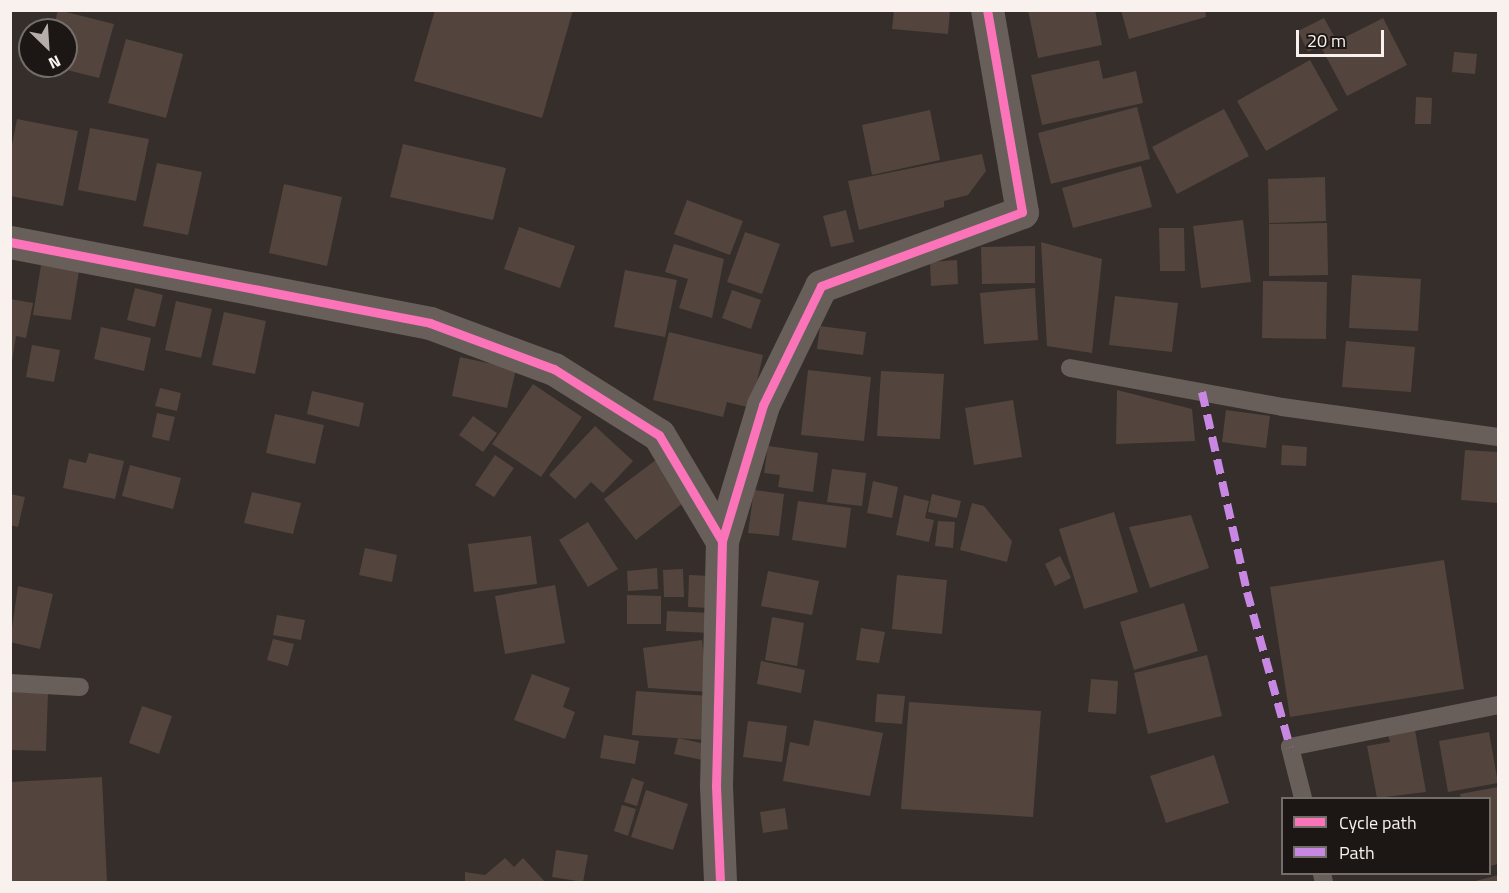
<!DOCTYPE html>
<html>
<head>
<meta charset="utf-8">
<style>
	body { margin:0 }
	#map { position:relative; width:1509px; height:893px; overflow:hidden; background:#352e2a; font-family:"Titillium Web",sans-serif }
	div>[style] { position:absolute }
	.building>* { inset:0; background:#53453d }
	.lane>* { height:18px; margin:-9px; padding:0 9px; transform-origin:9px; border-radius:9px; background:#685f5a }
	.street>* { height:33px; margin:-16.5px; padding:0 16.5px; transform-origin:16.5px; border-radius:16.5px; background:#685f5a }
	.quiet>* { height:8px; margin-top:-4px; transform-origin:0; background:repeating-linear-gradient(90deg,#c787e3 0 15px,transparent 0 23px) }
	.cycleway>* { height:9px; margin:-4.5px; padding:0 4.5px; transform-origin:4.5px; border-radius:4.5px; background:#fb73b8 }
	span { translate:-50% -50%; white-space:nowrap; text-align:center; line-height:1.15; -webkit-text-stroke:4.5px #1c1714; paint-order:stroke }
	.frame { position:absolute; inset:0; border:12px solid #f9f1ed; pointer-events:none }
	.legend { position:absolute; left:1281px; top:797px; width:210px; height:78px; box-sizing:border-box; background:#1c1714; border:2px solid #746e6b; margin:0; padding:8px 10px; list-style:none; font-size:18px; color:#f9f1ed }
	.legend li { display:flex; align-items:center; gap:12px; height:30px }
	.legend b { width:30px; border:2px solid #746e6b }
	.north { position:absolute; left:18px; top:18px; width:60px; height:60px; box-sizing:border-box; background:#1c1714; border:2px solid #746e6b; border-radius:50%; rotate:155deg; font-size:16px; font-weight:700; line-height:24px; text-align:center; color:#f9f1ed }
	.north::after { content:''; display:block; margin:auto; width:21px; height:27px; background:#b4ada9; clip-path:polygon(50% 0,100% 100%,50% 72%,0 100%) }
	.scale { position:absolute; left:1296px; top:30px; width:88px; height:27px; box-sizing:border-box; border:3px solid #f9f1ed; border-top:0; padding-left:8px; font-size:18px; line-height:21px; white-space:nowrap; color:#f9f1ed; -webkit-text-stroke:4px #1c1714; paint-order:stroke }
</style>
</head>
<body>
<div id="map">
	<div class="building">
		<div style="clip-path:polygon(58px 10px,114px 24px,99px 78px,55px 67px,66px 66px,66px 30px,53px 30px)"></div>
		<div style="clip-path:polygon(435px 10px,573px 10px,542px 118px,414px 81px)"></div>
		<div style="clip-path:polygon(894px 10px,950px 10px,948px 34px,892px 29px)"></div>
		<div style="clip-path:polygon(1028px 10px,1095px 10px,1102px 45px,1038px 58px)"></div>
		<div style="clip-path:polygon(1121px 10px,1205px 10px,1206px 17px,1129px 39px)"></div>
		<div style="clip-path:polygon(1324px 18px,1335px 38px,1308px 52px,1298px 31px)"></div>
		<div style="clip-path:polygon(1383px 18px,1407px 65px,1347px 96px,1322px 49px)"></div>
		<div style="clip-path:polygon(126px 39px,183px 54px,166px 118px,108px 103px)"></div>
		<div style="clip-path:polygon(1454px 52px,1477px 54px,1475px 74px,1452px 72px)"></div>
		<div style="clip-path:polygon(1099px 60px,1103px 79px,1136px 71px,1143px 103px,1042px 125px,1031px 75px)"></div>
		<div style="clip-path:polygon(1310px 60px,1338px 110px,1266px 151px,1237px 101px)"></div>
		<div style="clip-path:polygon(1416px 97px,1432px 98px,1431px 124px,1415px 124px)"></div>
		<div style="clip-path:polygon(1137px 107px,1150px 159px,1051px 184px,1038px 133px)"></div>
		<div style="clip-path:polygon(1224px 109px,1249px 156px,1177px 194px,1152px 147px)"></div>
		<div style="clip-path:polygon(930px 110px,940px 160px,872px 175px,862px 125px)"></div>
		<div style="clip-path:polygon(17px 119px,78px 131px,63px 206px,10px 196px,10px 155px)"></div>
		<div style="clip-path:polygon(90px 128px,149px 139px,136px 201px,78px 190px)"></div>
		<div style="clip-path:polygon(403px 144px,506px 168px,493px 220px,390px 197px)"></div>
		<div style="clip-path:polygon(982px 154px,986px 171px,968px 195px,944px 201px,944px 207px,859px 230px,848px 181px)"></div>
		<div style="clip-path:polygon(157px 163px,202px 172px,188px 235px,143px 226px)"></div>
		<div style="clip-path:polygon(1141px 166px,1152px 207px,1073px 228px,1062px 188px)"></div>
		<div style="clip-path:polygon(1325px 177px,1326px 221px,1269px 223px,1268px 179px)"></div>
		<div style="clip-path:polygon(284px 184px,342px 197px,327px 266px,269px 253px)"></div>
		<div style="clip-path:polygon(687px 200px,743px 221px,730px 255px,674px 234px)"></div>
		<div style="clip-path:polygon(846px 210px,854px 242px,831px 247px,823px 216px)"></div>
		<div style="clip-path:polygon(1243px 220px,1251px 282px,1201px 288px,1193px 226px)"></div>
		<div style="clip-path:polygon(1327px 223px,1328px 275px,1269px 276px,1269px 224px)"></div>
		<div style="clip-path:polygon(519px 227px,575px 246px,560px 288px,504px 269px)"></div>
		<div style="clip-path:polygon(1159px 228px,1184px 228px,1185px 271px,1160px 271px)"></div>
		<div style="clip-path:polygon(745px 232px,780px 244px,762px 294px,727px 282px)"></div>
		<div style="clip-path:polygon(1041px 242px,1102px 259px,1092px 353px,1047px 346px)"></div>
		<div style="clip-path:polygon(674px 244px,724px 259px,712px 318px,679px 308px,688px 279px,665px 272px)"></div>
		<div style="clip-path:polygon(1035px 246px,1035px 283px,982px 284px,981px 247px)"></div>
		<div style="clip-path:polygon(957px 260px,958px 284px,931px 286px,930px 262px)"></div>
		<div style="clip-path:polygon(41px 265px,79px 271px,71px 320px,33px 315px)"></div>
		<div style="clip-path:polygon(625px 270px,677px 280px,665px 337px,614px 327px)"></div>
		<div style="clip-path:polygon(1352px 275px,1421px 279px,1418px 331px,1349px 328px)"></div>
		<div style="clip-path:polygon(1263px 281px,1327px 282px,1326px 339px,1262px 338px)"></div>
		<div style="clip-path:polygon(135px 288px,163px 295px,155px 327px,127px 320px)"></div>
		<div style="clip-path:polygon(1035px 288px,1038px 340px,984px 344px,980px 293px)"></div>
		<div style="clip-path:polygon(732px 290px,761px 300px,751px 329px,722px 318px)"></div>
		<div style="clip-path:polygon(1115px 296px,1178px 303px,1172px 352px,1109px 345px)"></div>
		<div style="clip-path:polygon(10px 299px,33px 303px,26px 338px,16px 336px,12px 361px)"></div>
		<div style="clip-path:polygon(176px 301px,212px 309px,201px 358px,165px 350px)"></div>
		<div style="clip-path:polygon(224px 312px,266px 321px,255px 374px,212px 365px)"></div>
		<div style="clip-path:polygon(820px 326px,866px 332px,863px 355px,817px 349px)"></div>
		<div style="clip-path:polygon(101px 327px,151px 338px,144px 371px,94px 359px)"></div>
		<div style="clip-path:polygon(669px 332px,763px 355px,751px 408px,727px 402px,723px 417px,653px 400px)"></div>
		<div style="clip-path:polygon(1346px 341px,1415px 347px,1411px 392px,1342px 387px)"></div>
		<div style="clip-path:polygon(32px 345px,60px 350px,54px 382px,26px 377px)"></div>
		<div style="clip-path:polygon(460px 357px,516px 369px,507px 408px,452px 396px)"></div>
		<div style="clip-path:polygon(808px 370px,871px 377px,864px 441px,801px 435px)"></div>
		<div style="clip-path:polygon(881px 371px,944px 374px,940px 439px,877px 436px)"></div>
		<div style="clip-path:polygon(533px 384px,582px 417px,541px 477px,492px 444px)"></div>
		<div style="clip-path:polygon(160px 388px,181px 393px,177px 411px,155px 406px)"></div>
		<div style="clip-path:polygon(1117px 390px,1192px 409px,1195px 441px,1116px 444px)"></div>
		<div style="clip-path:polygon(312px 391px,364px 403px,359px 427px,307px 414px)"></div>
		<div style="clip-path:polygon(1013px 400px,1022px 457px,974px 465px,965px 408px)"></div>
		<div style="clip-path:polygon(1226px 410px,1270px 416px,1266px 448px,1222px 442px)"></div>
		<div style="clip-path:polygon(157px 413px,175px 417px,169px 441px,152px 437px)"></div>
		<div style="clip-path:polygon(275px 414px,324px 425px,315px 464px,266px 453px)"></div>
		<div style="clip-path:polygon(473px 416px,497px 433px,483px 452px,459px 435px)"></div>
		<div style="clip-path:polygon(595px 426px,633px 461px,603px 493px,591px 482px,575px 499px,549px 475px)"></div>
		<div style="clip-path:polygon(1282px 445px,1307px 447px,1306px 466px,1281px 465px)"></div>
		<div style="clip-path:polygon(768px 446px,818px 453px,813px 492px,778px 487px,780px 475px,764px 473px)"></div>
		<div style="clip-path:polygon(1465px 450px,1498px 452px,1498px 503px,1461px 500px)"></div>
		<div style="clip-path:polygon(89px 453px,124px 461px,115px 499px,63px 488px,69px 459px,86px 463px)"></div>
		<div style="clip-path:polygon(495px 455px,514px 468px,494px 497px,475px 485px)"></div>
		<div style="clip-path:polygon(661px 456px,692px 496px,636px 540px,604px 499px)"></div>
		<div style="clip-path:polygon(130px 465px,181px 478px,173px 509px,122px 496px)"></div>
		<div style="clip-path:polygon(832px 469px,866px 473px,862px 506px,827px 502px)"></div>
		<div style="clip-path:polygon(873px 481px,898px 487px,892px 518px,867px 513px)"></div>
		<div style="clip-path:polygon(754px 490px,784px 494px,779px 536px,748px 533px)"></div>
		<div style="clip-path:polygon(252px 492px,301px 503px,293px 534px,244px 523px)"></div>
		<div style="clip-path:polygon(10px 494px,25px 497px,18px 527px,10px 525px)"></div>
		<div style="clip-path:polygon(932px 494px,961px 501px,957px 518px,928px 512px)"></div>
		<div style="clip-path:polygon(904px 495px,929px 501px,925px 518px,934px 520px,929px 542px,896px 535px)"></div>
		<div style="clip-path:polygon(798px 501px,851px 508px,846px 548px,792px 540px)"></div>
		<div style="clip-path:polygon(972px 503px,984px 506px,1012px 541px,1007px 562px,960px 550px)"></div>
		<div style="clip-path:polygon(1114px 512px,1138px 592px,1084px 609px,1059px 529px)"></div>
		<div style="clip-path:polygon(1191px 515px,1209px 568px,1150px 588px,1129px 527px)"></div>
		<div style="clip-path:polygon(938px 521px,955px 522px,953px 548px,935px 546px)"></div>
		<div style="clip-path:polygon(588px 522px,618px 569px,588px 587px,559px 540px)"></div>
		<div style="clip-path:polygon(531px 536px,537px 584px,474px 592px,468px 544px)"></div>
		<div style="clip-path:polygon(365px 548px,397px 555px,392px 582px,359px 575px)"></div>
		<div style="clip-path:polygon(1060px 556px,1071px 578px,1055px 586px,1045px 564px)"></div>
		<div style="clip-path:polygon(1444px 560px,1464px 689px,1290px 717px,1270px 587px)"></div>
		<div style="clip-path:polygon(657px 568px,658px 589px,628px 591px,627px 571px)"></div>
		<div style="clip-path:polygon(683px 569px,684px 597px,664px 597px,663px 570px)"></div>
		<div style="clip-path:polygon(768px 571px,819px 581px,812px 615px,761px 606px)"></div>
		<div style="clip-path:polygon(689px 575px,712px 576px,711px 608px,688px 607px)"></div>
		<div style="clip-path:polygon(897px 575px,947px 580px,942px 634px,892px 629px)"></div>
		<div style="clip-path:polygon(555px 585px,565px 643px,505px 654px,495px 596px)"></div>
		<div style="clip-path:polygon(18px 586px,53px 594px,40px 649px,10px 642px)"></div>
		<div style="clip-path:polygon(627px 595px,661px 596px,661px 624px,627px 624px)"></div>
		<div style="clip-path:polygon(1184px 603px,1198px 651px,1134px 670px,1120px 622px)"></div>
		<div style="clip-path:polygon(667px 611px,713px 613px,712px 633px,666px 631px)"></div>
		<div style="clip-path:polygon(277px 615px,305px 620px,301px 640px,273px 635px)"></div>
		<div style="clip-path:polygon(772px 617px,804px 623px,797px 666px,765px 660px)"></div>
		<div style="clip-path:polygon(861px 628px,885px 632px,879px 663px,856px 660px)"></div>
		<div style="clip-path:polygon(273px 639px,294px 644px,288px 666px,267px 660px)"></div>
		<div style="clip-path:polygon(702px 640px,708px 692px,648px 688px,643px 648px)"></div>
		<div style="clip-path:polygon(1207px 655px,1222px 716px,1148px 734px,1134px 673px)"></div>
		<div style="clip-path:polygon(761px 661px,805px 670px,801px 693px,757px 684px)"></div>
		<div style="clip-path:polygon(532px 674px,570px 688px,563px 707px,575px 712px,565px 739px,514px 720px)"></div>
		<div style="clip-path:polygon(1091px 679px,1118px 681px,1116px 714px,1088px 712px)"></div>
		<div style="clip-path:polygon(10px 691px,48px 693px,46px 751px,10px 750px)"></div>
		<div style="clip-path:polygon(636px 691px,710px 696px,706px 740px,632px 735px)"></div>
		<div style="clip-path:polygon(877px 694px,905px 696px,902px 724px,875px 722px)"></div>
		<div style="clip-path:polygon(909px 702px,1041px 711px,1033px 817px,901px 809px)"></div>
		<div style="clip-path:polygon(142px 706px,172px 716px,159px 754px,129px 743px)"></div>
		<div style="clip-path:polygon(814px 720px,883px 733px,870px 796px,783px 781px,790px 742px,809px 746px)"></div>
		<div style="clip-path:polygon(748px 721px,787px 726px,782px 762px,743px 757px)"></div>
		<div style="clip-path:polygon(1415px 730px,1426px 792px,1377px 798px,1367px 746px,1390px 742px,1388px 735px)"></div>
		<div style="clip-path:polygon(1489px 732px,1498px 783px,1448px 792px,1439px 741px)"></div>
		<div style="clip-path:polygon(604px 735px,639px 741px,635px 764px,600px 758px)"></div>
		<div style="clip-path:polygon(678px 738px,706px 744px,702px 760px,674px 754px)"></div>
		<div style="clip-path:polygon(1214px 755px,1229px 803px,1166px 823px,1150px 776px)"></div>
		<div style="clip-path:polygon(102px 777px,107px 882px,10px 882px,10px 782px)"></div>
		<div style="clip-path:polygon(632px 778px,644px 782px,637px 806px,624px 802px)"></div>
		<div style="clip-path:polygon(1498px 787px,1498px 864px,1490px 866px,1490px 798px,1461px 798px,1460px 794px)"></div>
		<div style="clip-path:polygon(646px 790px,688px 804px,673px 850px,631px 837px)"></div>
		<div style="clip-path:polygon(622px 805px,636px 809px,628px 836px,614px 831px)"></div>
		<div style="clip-path:polygon(785px 808px,788px 829px,763px 833px,760px 812px)"></div>
		<div style="clip-path:polygon(556px 850px,588px 855px,583px 882px,552px 877px)"></div>
		<div style="clip-path:polygon(505px 858px,514px 867px,523px 858px,545px 882px,465px 882px,465px 872px,485px 875px)"></div>
		<div style="clip-path:polygon(1498px 875px,1498px 882px,1472px 882px)"></div>
	</div>
	<div class="lane">
		<div style="left:1070px;top:368px;width:216px;rotate:10.4deg"></div>
		<div style="left:1282px;top:407px;width:218px;rotate:7.9deg"></div>
		<div style="left:10px;top:683px;width:70px;rotate:3.3deg"></div>
		<div style="left:1303px;top:798px;width:53px;rotate:-104.3deg"></div>
		<div style="left:1290px;top:747px;width:212px;rotate:-11.4deg"></div>
		<div style="left:1322px;top:874px;width:8px;rotate:76deg"></div>
	</div>
	<div class="street">
		<div style="left:10px;top:242px;width:428px;rotate:10.9deg"></div>
		<div style="left:430px;top:323px;width:132px;rotate:20.4deg"></div>
		<div style="left:554px;top:369px;width:124px;rotate:32.2deg"></div>
		<div style="left:659px;top:435px;width:123px;rotate:59.3deg"></div>
		<div style="left:722px;top:541px;width:245px;rotate:91.4deg"></div>
		<div style="left:716px;top:786px;width:96px;rotate:87.6deg"></div>
		<div style="left:722px;top:541px;width:142px;rotate:-73.2deg"></div>
		<div style="left:763px;top:405px;width:132px;rotate:-64deg"></div>
		<div style="left:821px;top:286px;width:214px;rotate:-20.2deg"></div>
		<div style="left:1022px;top:212px;width:205px;rotate:-99.8deg"></div>
	</div>
	<div class="quiet">
		<div style="left:1202px;top:392px;width:205px;rotate:77.3deg"></div>
		<div style="left:1247px;top:592px;width:161px;rotate:74.5deg"></div>
	</div>
	<div class="cycleway">
		<div style="left:10px;top:242px;width:428px;rotate:10.9deg"></div>
		<div style="left:430px;top:323px;width:132px;rotate:20.4deg"></div>
		<div style="left:554px;top:369px;width:124px;rotate:32.2deg"></div>
		<div style="left:659px;top:435px;width:123px;rotate:59.3deg"></div>
		<div style="left:722px;top:541px;width:245px;rotate:91.4deg"></div>
		<div style="left:716px;top:786px;width:96px;rotate:87.6deg"></div>
		<div style="left:722px;top:541px;width:142px;rotate:-73.2deg"></div>
		<div style="left:763px;top:405px;width:132px;rotate:-64deg"></div>
		<div style="left:821px;top:286px;width:214px;rotate:-20.2deg"></div>
		<div style="left:1022px;top:212px;width:205px;rotate:-99.8deg"></div>
	</div>
	<div class="frame"></div>
	<ul class="legend">
	<li><b style="height:8px;background:#fb73b8"></b>Cycle path</li>
	<li><b style="height:8px;background:#c787e3"></b>Path</li>
	</ul>
	<div class="north">N</div>
	<div class="scale">20 m</div>
</div>
</body>
</html>
